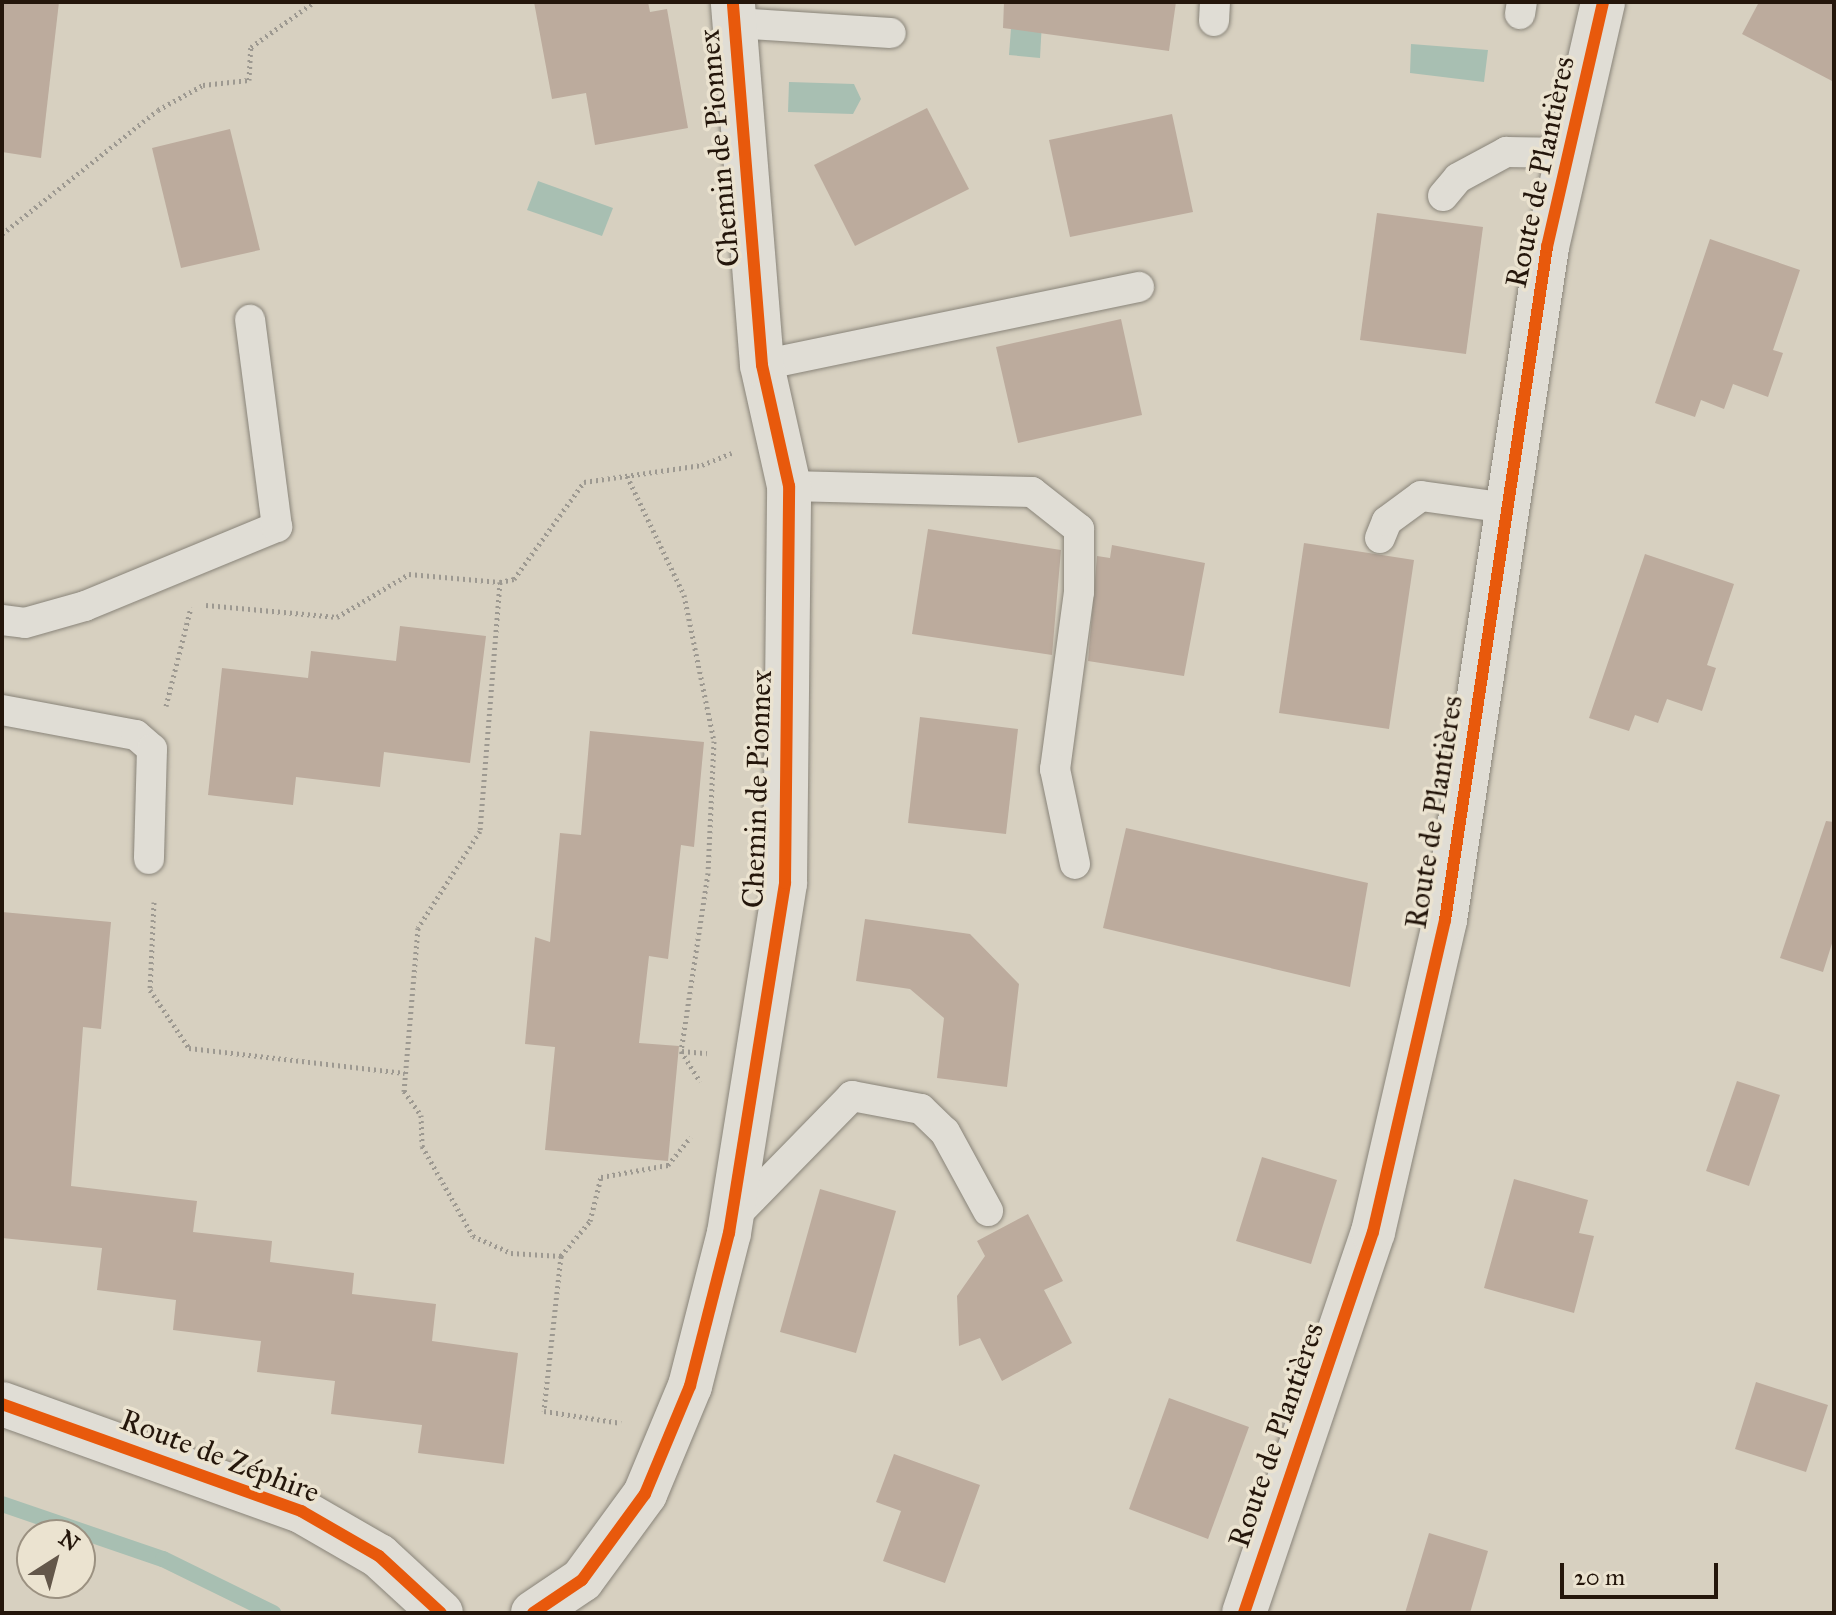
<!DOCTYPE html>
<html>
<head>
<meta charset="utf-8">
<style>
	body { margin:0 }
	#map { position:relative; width:1836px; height:1615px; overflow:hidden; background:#d7d0c0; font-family:"IM FELL Great Primer",serif }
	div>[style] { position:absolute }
	.water>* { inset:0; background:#a8bfb2 }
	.stream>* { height:16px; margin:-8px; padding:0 8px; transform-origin:8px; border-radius:8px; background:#a8bfb2 }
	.building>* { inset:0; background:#bcab9d }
	.path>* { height:5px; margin-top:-2.5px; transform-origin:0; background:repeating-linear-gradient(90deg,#9d9991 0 2px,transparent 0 6px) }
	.roads { filter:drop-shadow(0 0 2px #898479) drop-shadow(0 0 2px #898479) }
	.lane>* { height:30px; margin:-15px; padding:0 15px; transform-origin:15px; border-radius:15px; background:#e0ddd5 }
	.street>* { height:44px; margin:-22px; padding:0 22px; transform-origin:22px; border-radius:22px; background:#e0ddd5 }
	.secondary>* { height:44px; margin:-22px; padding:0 22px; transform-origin:22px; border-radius:22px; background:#e0ddd5 }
	.cycleway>* { height:12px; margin:-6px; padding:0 6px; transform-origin:6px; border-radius:6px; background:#e8590c }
	span { translate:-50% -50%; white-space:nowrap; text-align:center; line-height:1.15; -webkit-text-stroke:7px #ebe3d0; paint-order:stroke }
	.street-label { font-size:30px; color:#24160b }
	.frame { position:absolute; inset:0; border:4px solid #24160b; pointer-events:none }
	.north { position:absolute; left:16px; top:1519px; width:80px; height:80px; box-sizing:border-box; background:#ebe3d0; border:2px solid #9b9181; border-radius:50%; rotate:36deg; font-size:22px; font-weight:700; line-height:32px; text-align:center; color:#24160b }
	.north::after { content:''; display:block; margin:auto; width:28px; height:36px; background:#63574a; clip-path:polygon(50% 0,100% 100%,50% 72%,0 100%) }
	.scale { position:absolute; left:1560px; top:1563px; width:158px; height:36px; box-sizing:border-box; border:4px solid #24160b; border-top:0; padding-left:10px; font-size:24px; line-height:28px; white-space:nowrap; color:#24160b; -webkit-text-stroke:6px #ebe3d0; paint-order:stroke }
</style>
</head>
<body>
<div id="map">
	<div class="water">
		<div style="clip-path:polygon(1013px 2px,1043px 2px,1040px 58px,1009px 55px)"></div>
		<div style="clip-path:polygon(1411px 44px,1488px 50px,1484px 82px,1410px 73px)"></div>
		<div style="clip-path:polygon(789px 82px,854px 84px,861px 99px,853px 114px,788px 112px)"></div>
		<div style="clip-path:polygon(538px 181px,613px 208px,602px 236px,527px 210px)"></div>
	</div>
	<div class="stream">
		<div style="left:2px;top:1504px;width:170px;rotate:18.9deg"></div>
		<div style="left:163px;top:1559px;width:123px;rotate:26.1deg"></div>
	</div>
	<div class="building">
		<div style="clip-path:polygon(2px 2px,59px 2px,41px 158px,2px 152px)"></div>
		<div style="clip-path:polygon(534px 2px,648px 2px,650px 12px,667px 9px,688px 128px,595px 145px,586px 93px,552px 99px)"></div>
		<div style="clip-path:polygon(1004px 2px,1176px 2px,1169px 51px,1003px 28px)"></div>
		<div style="clip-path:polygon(1759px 2px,1834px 2px,1834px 82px,1742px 34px)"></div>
		<div style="clip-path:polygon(927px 108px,969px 189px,855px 246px,814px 165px)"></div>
		<div style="clip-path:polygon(1172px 114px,1193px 212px,1070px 237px,1049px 140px)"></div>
		<div style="clip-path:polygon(230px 129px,260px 250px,181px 268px,152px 148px)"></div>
		<div style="clip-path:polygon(1377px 213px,1483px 227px,1466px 354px,1360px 340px)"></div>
		<div style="clip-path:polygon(1710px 239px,1800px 270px,1773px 350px,1783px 353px,1768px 397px,1733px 384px,1724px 409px,1701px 400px,1695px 417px,1655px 403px)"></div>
		<div style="clip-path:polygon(1121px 319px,1142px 415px,1018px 443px,996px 347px)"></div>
		<div style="clip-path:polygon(928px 529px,1061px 550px,1052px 655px,912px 634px)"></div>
		<div style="clip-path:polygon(1304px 543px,1414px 560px,1389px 729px,1279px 713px)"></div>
		<div style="clip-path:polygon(1112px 545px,1205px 563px,1184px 676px,1088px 661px,1097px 556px,1110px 558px)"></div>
		<div style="clip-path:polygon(1645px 554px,1734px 584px,1707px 665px,1716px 668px,1702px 711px,1667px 699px,1658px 723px,1635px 715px,1629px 731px,1589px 718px)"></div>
		<div style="clip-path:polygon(400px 626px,486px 636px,470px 763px,384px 752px,380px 787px,296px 777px,293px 805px,208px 795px,222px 668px,308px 678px,311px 651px,396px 661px)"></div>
		<div style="clip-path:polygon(920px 717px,1018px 729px,1006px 834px,908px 823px)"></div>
		<div style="clip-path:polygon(590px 731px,704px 742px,694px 847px,681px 845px,668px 959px,649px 956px,639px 1043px,679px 1046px,668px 1161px,545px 1150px,555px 1047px,525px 1044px,535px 937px,550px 942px,560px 833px,581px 835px)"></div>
		<div style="clip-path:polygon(1826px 821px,1834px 822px,1834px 937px,1823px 972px,1780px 958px)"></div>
		<div style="clip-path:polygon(1126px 828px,1368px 883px,1350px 987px,1103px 928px)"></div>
		<div style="clip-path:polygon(2px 912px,111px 922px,101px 1029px,83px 1027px,71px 1186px,197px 1201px,193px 1232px,272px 1241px,270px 1262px,354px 1273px,352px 1294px,436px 1304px,432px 1341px,518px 1353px,504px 1464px,418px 1453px,422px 1425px,331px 1414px,335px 1381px,257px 1372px,261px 1341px,173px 1330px,176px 1300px,97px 1290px,102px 1248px,2px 1238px)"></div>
		<div style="clip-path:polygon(865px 919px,970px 934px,1019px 984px,1007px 1087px,937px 1078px,944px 1018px,910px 989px,856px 981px)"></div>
		<div style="clip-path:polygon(1737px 1081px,1780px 1095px,1749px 1186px,1706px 1171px)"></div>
		<div style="clip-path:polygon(1262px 1157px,1337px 1180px,1311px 1264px,1236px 1241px)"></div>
		<div style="clip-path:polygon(1514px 1179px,1588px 1200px,1579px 1233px,1594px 1236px,1574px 1313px,1484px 1288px)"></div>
		<div style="clip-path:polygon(820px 1189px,896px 1211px,856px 1353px,780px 1332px)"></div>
		<div style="clip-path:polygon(1028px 1214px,1063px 1281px,1044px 1290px,1072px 1343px,1002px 1381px,980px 1338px,959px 1346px,957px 1296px,985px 1256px,977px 1241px)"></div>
		<div style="clip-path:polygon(1756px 1382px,1828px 1405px,1806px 1472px,1735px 1449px)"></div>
		<div style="clip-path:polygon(1169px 1398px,1249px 1427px,1208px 1539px,1129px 1509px)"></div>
		<div style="clip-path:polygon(894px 1454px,980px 1485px,945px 1583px,883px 1561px,901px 1511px,876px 1502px)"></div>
		<div style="clip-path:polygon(1429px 1533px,1488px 1551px,1470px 1613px,1405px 1613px)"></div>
	</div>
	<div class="path">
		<div style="left:2px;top:234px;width:199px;rotate:-38.5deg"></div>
		<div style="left:158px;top:110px;width:51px;rotate:-29.1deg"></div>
		<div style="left:203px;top:85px;width:46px;rotate:-6.2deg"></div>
		<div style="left:249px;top:80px;width:33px;rotate:-87deg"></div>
		<div style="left:251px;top:47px;width:77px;rotate:-35.5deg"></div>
		<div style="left:627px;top:476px;width:132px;rotate:64.4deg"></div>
		<div style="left:684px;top:595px;width:149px;rotate:78.4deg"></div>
		<div style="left:714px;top:741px;width:132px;rotate:92.6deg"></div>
		<div style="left:708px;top:873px;width:180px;rotate:98.6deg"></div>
		<div style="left:500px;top:582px;width:14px;rotate:-12deg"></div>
		<div style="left:514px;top:579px;width:120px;rotate:-54.2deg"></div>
		<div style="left:584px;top:482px;width:119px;rotate:-8.2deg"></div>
		<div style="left:702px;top:465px;width:32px;rotate:-22deg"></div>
		<div style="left:206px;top:605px;width:132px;rotate:5.2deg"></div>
		<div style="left:337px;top:617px;width:84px;rotate:-30.8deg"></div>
		<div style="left:409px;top:574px;width:91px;rotate:5deg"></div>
		<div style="left:500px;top:582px;width:250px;rotate:94.6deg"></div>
		<div style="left:480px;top:831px;width:115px;rotate:122.6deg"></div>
		<div style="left:418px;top:928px;width:164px;rotate:94.9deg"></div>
		<div style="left:404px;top:1091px;width:29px;rotate:55deg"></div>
		<div style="left:421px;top:1115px;width:31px;rotate:88deg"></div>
		<div style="left:422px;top:1146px;width:103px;rotate:60.5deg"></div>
		<div style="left:473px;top:1236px;width:42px;rotate:24.1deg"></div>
		<div style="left:511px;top:1253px;width:50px;rotate:3.4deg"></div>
		<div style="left:561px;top:1256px;width:156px;rotate:96.3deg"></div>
		<div style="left:544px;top:1411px;width:78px;rotate:8.9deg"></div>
		<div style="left:166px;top:706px;width:102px;rotate:-75.8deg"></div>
		<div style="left:154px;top:902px;width:88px;rotate:92.6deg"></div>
		<div style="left:150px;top:990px;width:70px;rotate:56.1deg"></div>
		<div style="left:189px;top:1048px;width:217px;rotate:6.6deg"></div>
		<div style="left:681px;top:1051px;width:36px;rotate:58deg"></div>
		<div style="left:682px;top:1051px;width:25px;rotate:5deg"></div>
		<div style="left:561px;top:1256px;width:45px;rotate:-50.4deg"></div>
		<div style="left:590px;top:1221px;width:45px;rotate:-76deg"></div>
		<div style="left:601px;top:1177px;width:68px;rotate:-10.2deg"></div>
		<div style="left:668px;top:1165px;width:36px;rotate:-51deg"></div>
	</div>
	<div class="roads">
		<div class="lane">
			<div style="left:1520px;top:14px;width:12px;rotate:-81deg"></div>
			<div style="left:1214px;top:21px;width:19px;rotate:-87deg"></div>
			<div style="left:735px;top:23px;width:156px;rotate:3.7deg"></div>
			<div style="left:1443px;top:196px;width:23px;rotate:-50deg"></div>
			<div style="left:1458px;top:178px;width:55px;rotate:-28.4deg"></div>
			<div style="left:1506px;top:152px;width:65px;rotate:0.9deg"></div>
			<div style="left:762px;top:365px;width:385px;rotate:-11.7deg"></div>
			<div style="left:789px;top:486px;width:243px;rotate:1.4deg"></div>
			<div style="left:1032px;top:492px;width:60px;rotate:38.2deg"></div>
			<div style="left:1079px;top:529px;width:63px;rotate:90deg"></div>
			<div style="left:1079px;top:592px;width:179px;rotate:97.7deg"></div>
			<div style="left:1055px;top:769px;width:97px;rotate:78.1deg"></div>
			<div style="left:1380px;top:538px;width:18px;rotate:-68deg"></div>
			<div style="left:1387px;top:521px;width:42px;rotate:-36.3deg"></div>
			<div style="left:1421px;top:496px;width:88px;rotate:7.9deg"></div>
			<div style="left:2px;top:620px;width:23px;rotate:7deg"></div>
			<div style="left:25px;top:623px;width:62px;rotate:-15.8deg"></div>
			<div style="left:85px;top:606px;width:208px;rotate:-22.4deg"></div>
			<div style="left:277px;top:527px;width:209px;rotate:-97.4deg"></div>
			<div style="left:2px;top:710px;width:136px;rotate:10.6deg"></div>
			<div style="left:136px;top:735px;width:21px;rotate:41deg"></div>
			<div style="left:152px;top:749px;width:110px;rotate:91.6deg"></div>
			<div style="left:732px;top:1219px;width:172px;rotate:-45.7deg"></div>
			<div style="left:852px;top:1096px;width:70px;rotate:10.7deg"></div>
			<div style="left:921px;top:1109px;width:33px;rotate:44deg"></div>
			<div style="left:945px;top:1132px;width:90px;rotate:61.4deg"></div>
		</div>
		<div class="street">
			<div style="left:533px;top:1613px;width:59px;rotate:-34deg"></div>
			<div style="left:582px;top:1580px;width:107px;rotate:-53.8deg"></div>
			<div style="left:645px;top:1494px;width:117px;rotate:-67.4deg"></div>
			<div style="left:690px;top:1386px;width:158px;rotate:-75.7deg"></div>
			<div style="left:729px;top:1233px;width:354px;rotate:-80.9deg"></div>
			<div style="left:785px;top:883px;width:397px;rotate:-89.4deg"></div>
			<div style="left:789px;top:486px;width:124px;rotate:-102.6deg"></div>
			<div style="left:762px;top:365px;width:364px;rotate:-94.6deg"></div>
			<div style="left:1244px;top:1613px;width:402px;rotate:-71.3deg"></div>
			<div style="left:1373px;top:1232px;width:320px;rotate:-77deg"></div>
			<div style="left:1445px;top:920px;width:681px;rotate:-81.38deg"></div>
			<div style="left:1547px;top:247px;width:251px;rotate:-77.1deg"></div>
		</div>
		<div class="secondary">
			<div style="left:2px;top:1404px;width:318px;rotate:19.7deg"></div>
			<div style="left:301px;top:1511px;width:90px;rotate:30deg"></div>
			<div style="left:379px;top:1556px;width:84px;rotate:42.6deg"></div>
		</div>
	</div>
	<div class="cycleway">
		<div style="left:2px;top:1404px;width:318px;rotate:19.7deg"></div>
		<div style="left:301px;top:1511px;width:90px;rotate:30deg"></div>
		<div style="left:379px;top:1556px;width:84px;rotate:42.6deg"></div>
		<div style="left:533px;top:1613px;width:59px;rotate:-34deg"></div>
		<div style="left:582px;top:1580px;width:107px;rotate:-53.8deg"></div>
		<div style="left:645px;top:1494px;width:117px;rotate:-67.4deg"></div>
		<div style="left:690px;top:1386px;width:158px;rotate:-75.7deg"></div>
		<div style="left:729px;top:1233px;width:354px;rotate:-80.9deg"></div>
		<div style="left:785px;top:883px;width:397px;rotate:-89.4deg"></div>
		<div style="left:789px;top:486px;width:124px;rotate:-102.6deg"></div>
		<div style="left:762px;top:365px;width:364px;rotate:-94.6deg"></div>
		<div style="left:1244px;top:1613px;width:402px;rotate:-71.3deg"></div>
		<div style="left:1373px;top:1232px;width:320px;rotate:-77deg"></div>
		<div style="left:1445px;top:920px;width:681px;rotate:-81.38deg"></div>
		<div style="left:1547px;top:247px;width:251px;rotate:-77.1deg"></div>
	</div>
	<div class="street-label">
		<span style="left:719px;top:148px;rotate:-95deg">Chemin de Pionnex</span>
		<span style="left:1540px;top:172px;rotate:-78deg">Route de Plantières</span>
		<span style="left:757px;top:789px;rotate:-88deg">Chemin de Pionnex</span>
		<span style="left:1434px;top:812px;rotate:-81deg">Route de Plantières</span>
		<span style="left:1276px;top:1435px;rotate:-71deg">Route de Plantières</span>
		<span style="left:220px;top:1456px;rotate:21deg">Route de Zéphire</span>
	</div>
	<div class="frame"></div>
	<div class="north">N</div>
	<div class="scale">20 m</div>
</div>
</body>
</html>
